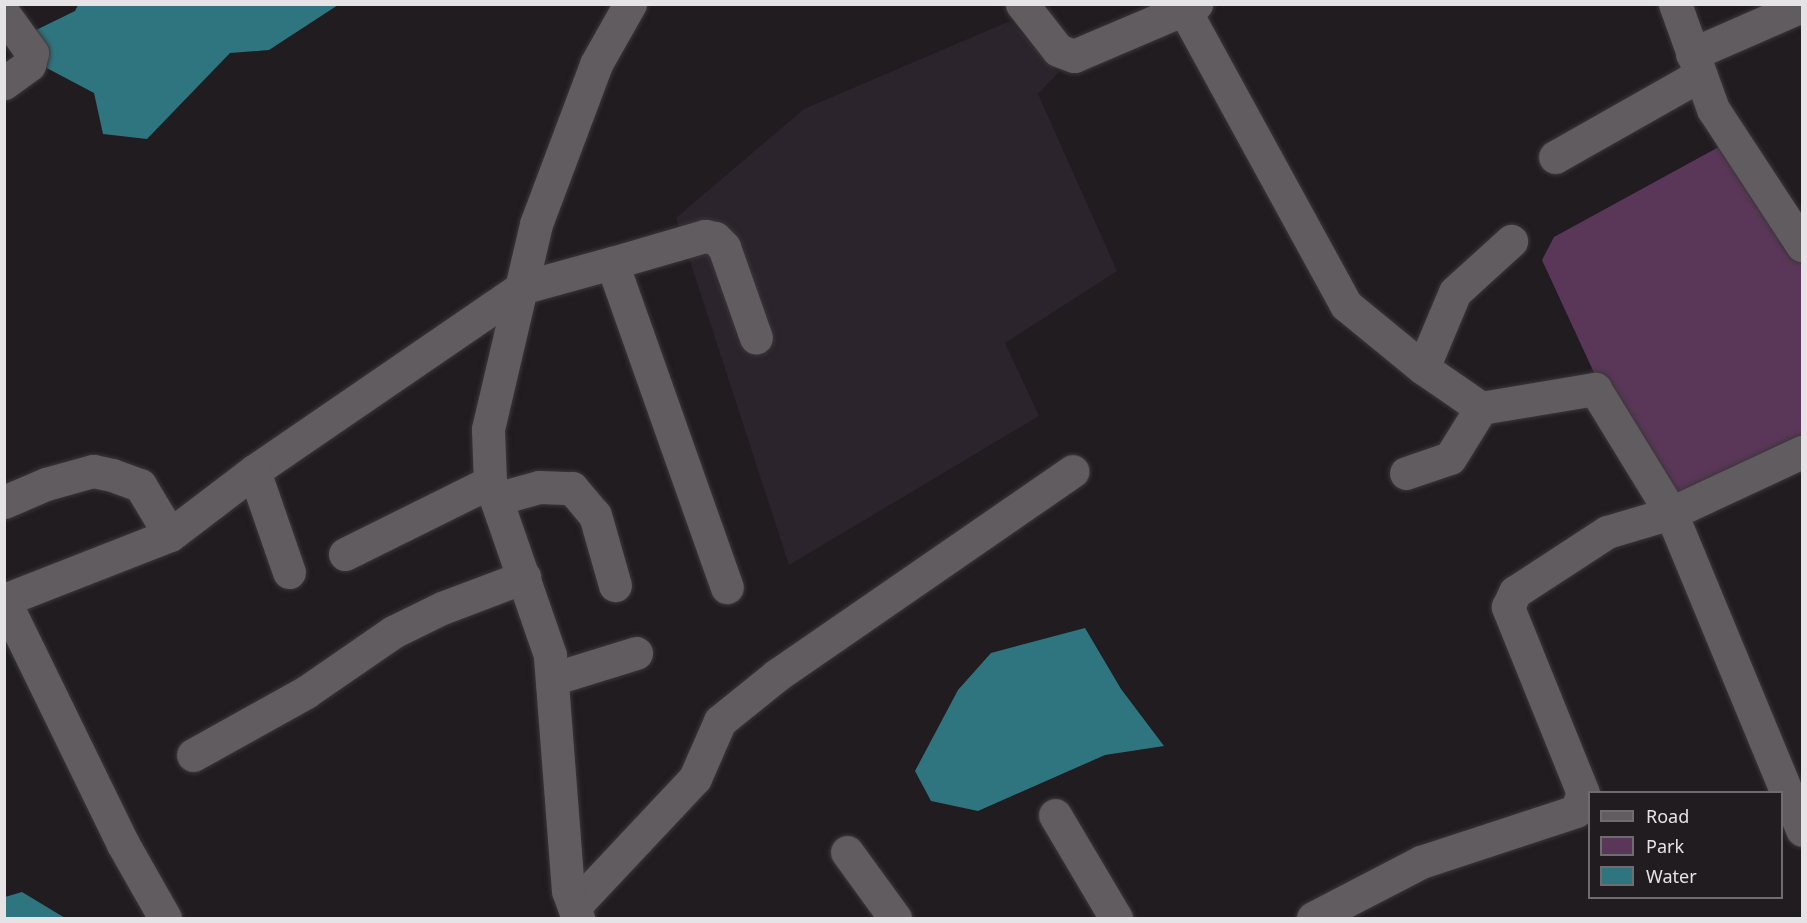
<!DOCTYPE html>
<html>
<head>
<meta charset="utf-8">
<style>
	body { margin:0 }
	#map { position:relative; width:1807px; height:923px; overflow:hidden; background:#201c20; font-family:"Noto Sans",sans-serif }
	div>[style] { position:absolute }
	.built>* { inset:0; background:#2c242c }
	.green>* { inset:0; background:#5a3758 }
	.water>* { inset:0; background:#2f757f }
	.roads { filter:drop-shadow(0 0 2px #3a3739) drop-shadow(0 0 2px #3a3739) }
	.minor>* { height:33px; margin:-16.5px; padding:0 16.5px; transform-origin:16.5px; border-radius:16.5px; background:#605c60 }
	span { translate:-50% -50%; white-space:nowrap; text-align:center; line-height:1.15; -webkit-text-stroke:6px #201c20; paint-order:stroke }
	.frame { position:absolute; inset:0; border:6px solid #e5e3e5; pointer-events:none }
	.legend { position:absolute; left:1588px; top:791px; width:195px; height:108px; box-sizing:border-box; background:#201c20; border:2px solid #6f6c6f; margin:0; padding:8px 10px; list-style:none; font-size:18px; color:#e5e3e5 }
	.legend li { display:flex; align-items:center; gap:12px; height:30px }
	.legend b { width:30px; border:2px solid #6f6c6f }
</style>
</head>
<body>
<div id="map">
	<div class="built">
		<div style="clip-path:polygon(1010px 21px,1058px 73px,1038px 94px,1117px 271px,1005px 343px,1039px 416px,789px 565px,676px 218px,804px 109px)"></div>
	</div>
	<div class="green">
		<div style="clip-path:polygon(1726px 143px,1802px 263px,1802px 443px,1675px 500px,1596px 377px,1542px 260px,1554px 237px)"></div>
	</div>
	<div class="water">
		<div style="clip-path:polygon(78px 5px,338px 5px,269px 50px,230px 53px,147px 139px,103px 134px,94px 93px,41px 65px,34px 31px,75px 11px)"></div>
		<div style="clip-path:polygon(1085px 628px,1121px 689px,1164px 746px,1105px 755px,978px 811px,931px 801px,915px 771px,958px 690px,991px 653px)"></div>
		<div style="clip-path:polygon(22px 892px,65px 918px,5px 918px,5px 897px)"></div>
	</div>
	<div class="roads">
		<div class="minor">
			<div style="left:1022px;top:4px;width:58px;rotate:52deg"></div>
			<div style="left:1058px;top:50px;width:17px;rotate:21deg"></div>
			<div style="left:1074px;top:56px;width:133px;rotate:-23.1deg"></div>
			<div style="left:1675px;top:4px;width:112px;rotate:70.1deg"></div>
			<div style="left:1713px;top:109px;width:163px;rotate:56.8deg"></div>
			<div style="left:1184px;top:9px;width:337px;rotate:61.3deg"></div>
			<div style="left:1346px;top:305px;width:99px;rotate:39.3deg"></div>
			<div style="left:1423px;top:368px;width:70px;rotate:34.6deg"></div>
			<div style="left:1481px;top:408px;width:116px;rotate:-9.5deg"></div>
			<div style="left:1595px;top:389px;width:145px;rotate:58.5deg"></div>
			<div style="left:1671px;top:513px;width:343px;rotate:67.5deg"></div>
			<div style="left:4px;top:14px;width:48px;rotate:54.3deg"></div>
			<div style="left:32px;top:53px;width:12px;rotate:104deg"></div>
			<div style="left:29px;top:65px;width:31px;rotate:144deg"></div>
			<div style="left:1692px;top:54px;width:120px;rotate:-23.6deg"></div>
			<div style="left:1555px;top:157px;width:167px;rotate:-29.5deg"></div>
			<div style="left:612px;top:263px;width:97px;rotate:-16.2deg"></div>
			<div style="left:705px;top:236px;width:10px;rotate:11deg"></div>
			<div style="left:715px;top:238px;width:13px;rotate:45deg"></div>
			<div style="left:724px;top:247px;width:96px;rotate:70.6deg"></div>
			<div style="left:1423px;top:368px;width:82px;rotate:-67.2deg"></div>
			<div style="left:1455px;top:292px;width:76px;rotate:-42.3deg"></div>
			<div style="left:254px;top:471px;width:324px;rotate:-34.4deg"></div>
			<div style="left:521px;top:288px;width:94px;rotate:-15.4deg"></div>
			<div style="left:612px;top:263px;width:344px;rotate:70.5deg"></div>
			<div style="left:1406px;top:473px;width:46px;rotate:-18.8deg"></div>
			<div style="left:1450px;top:458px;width:59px;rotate:-58.2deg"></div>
			<div style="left:496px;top:499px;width:45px;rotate:-15.6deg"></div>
			<div style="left:539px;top:487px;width:33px;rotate:2deg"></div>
			<div style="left:572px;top:488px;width:35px;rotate:50deg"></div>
			<div style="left:595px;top:515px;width:73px;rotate:74.1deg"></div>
			<div style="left:4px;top:502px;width:46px;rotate:-23.2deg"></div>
			<div style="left:46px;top:484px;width:49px;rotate:-15.5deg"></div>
			<div style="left:93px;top:471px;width:19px;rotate:12deg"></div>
			<div style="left:112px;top:475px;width:30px;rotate:20deg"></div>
			<div style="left:140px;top:485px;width:58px;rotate:59deg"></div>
			<div style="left:170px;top:535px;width:106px;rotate:-37.3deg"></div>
			<div style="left:254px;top:471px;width:107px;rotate:70.9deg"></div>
			<div style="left:345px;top:554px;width:162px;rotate:-26.4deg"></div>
			<div style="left:552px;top:679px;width:88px;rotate:-17.2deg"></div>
			<div style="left:193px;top:755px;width:129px;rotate:-29.1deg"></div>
			<div style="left:306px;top:692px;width:106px;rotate:-34.6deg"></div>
			<div style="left:393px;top:632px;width:55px;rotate:-26.1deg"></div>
			<div style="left:442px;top:608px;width:88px;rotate:-20.7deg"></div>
			<div style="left:1055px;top:815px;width:120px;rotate:59.4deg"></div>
			<div style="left:847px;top:852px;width:82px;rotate:54deg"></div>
			<div style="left:574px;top:907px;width:177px;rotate:-46.8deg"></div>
			<div style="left:695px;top:778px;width:62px;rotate:-66.3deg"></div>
			<div style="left:720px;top:721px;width:73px;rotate:-38.9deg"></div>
			<div style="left:777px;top:675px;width:359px;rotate:-34.6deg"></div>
			<div style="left:165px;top:918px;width:85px;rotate:-119.6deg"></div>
			<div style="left:123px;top:844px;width:271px;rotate:-116deg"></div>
			<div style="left:4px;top:600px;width:178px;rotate:-21.4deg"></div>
			<div style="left:578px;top:918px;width:29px;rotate:-110deg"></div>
			<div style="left:568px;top:891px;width:237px;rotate:-94.4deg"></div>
			<div style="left:550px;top:655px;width:183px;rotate:-109.1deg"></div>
			<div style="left:490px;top:482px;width:53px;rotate:-92.2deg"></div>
			<div style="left:488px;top:429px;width:211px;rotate:-76.8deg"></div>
			<div style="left:536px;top:224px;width:171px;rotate:-69.4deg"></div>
			<div style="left:596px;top:64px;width:69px;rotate:-60.5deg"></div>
			<div style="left:1313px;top:918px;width:122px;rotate:-27.4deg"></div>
			<div style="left:1421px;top:862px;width:163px;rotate:-18.2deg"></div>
			<div style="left:1576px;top:811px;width:19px;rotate:-69deg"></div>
			<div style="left:1583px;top:793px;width:201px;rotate:-112deg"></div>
			<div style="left:1508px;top:607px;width:17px;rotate:-65deg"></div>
			<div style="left:1515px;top:592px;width:110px;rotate:-33.1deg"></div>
			<div style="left:1607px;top:532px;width:67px;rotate:-16.5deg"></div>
			<div style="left:1671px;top:513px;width:145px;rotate:-25deg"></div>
		</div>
	</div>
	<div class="frame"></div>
	<ul class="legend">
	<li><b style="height:8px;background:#605c60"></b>Road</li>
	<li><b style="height:16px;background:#5a3758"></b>Park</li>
	<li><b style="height:16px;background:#2f757f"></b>Water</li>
	</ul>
</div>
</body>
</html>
